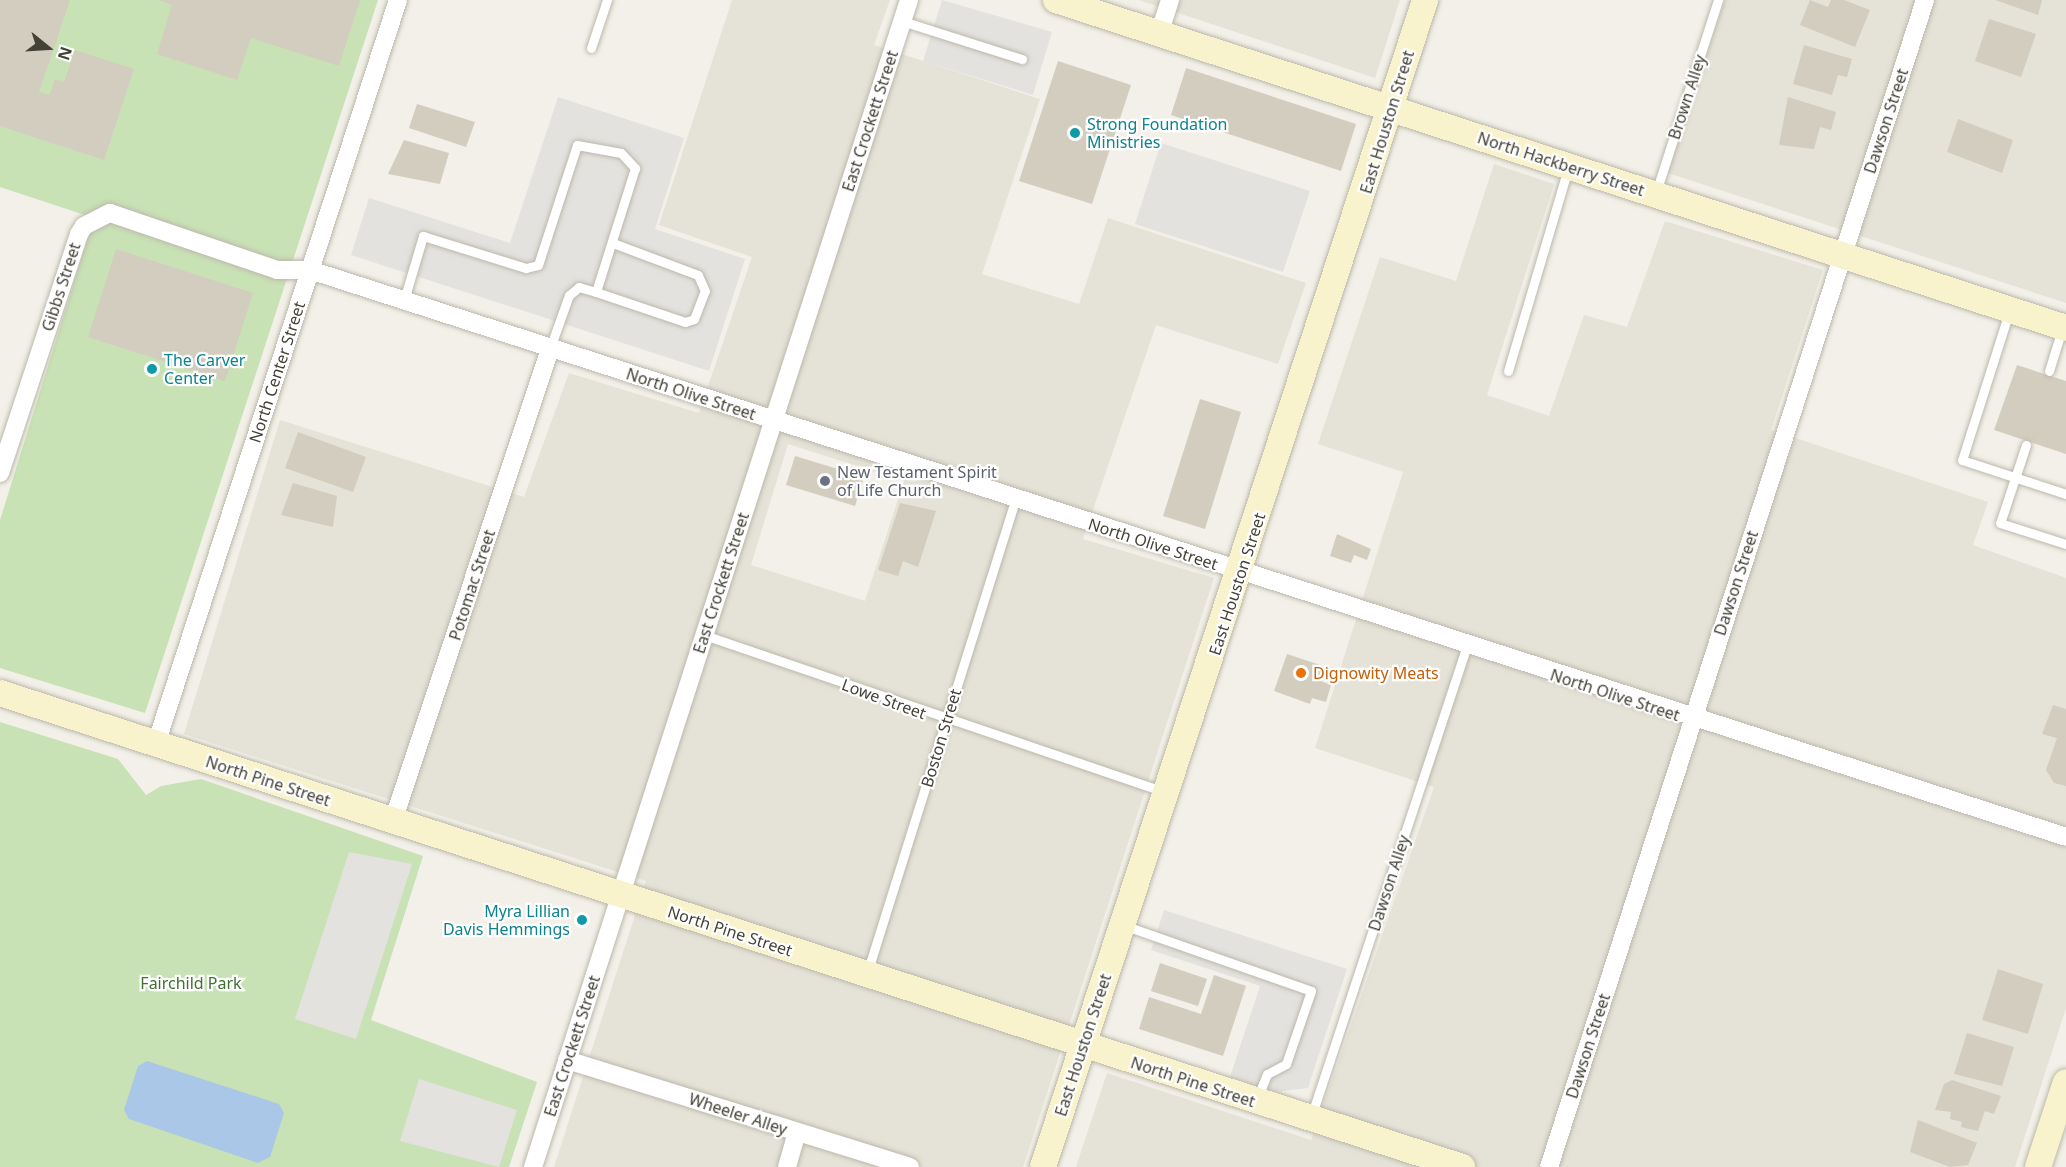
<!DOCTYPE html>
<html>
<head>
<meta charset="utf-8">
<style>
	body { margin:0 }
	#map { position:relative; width:2066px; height:1167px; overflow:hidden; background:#f2f0e8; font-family:"Noto Sans",sans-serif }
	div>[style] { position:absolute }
	.residential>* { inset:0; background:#e5e2d7 }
	.green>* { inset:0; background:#c8e1b5 }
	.parking>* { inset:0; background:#e4e2df }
	.water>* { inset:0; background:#abc7e8 }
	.building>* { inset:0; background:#d2cdbf }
	.roads { filter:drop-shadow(0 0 2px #bcb8ac) drop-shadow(0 0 2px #bcb8ac) }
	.lane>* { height:9px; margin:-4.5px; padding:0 4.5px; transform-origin:4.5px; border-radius:4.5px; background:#fff }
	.street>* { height:18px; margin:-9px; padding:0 9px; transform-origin:9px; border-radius:9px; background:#fff }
	.secondary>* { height:26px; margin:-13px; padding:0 13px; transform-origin:13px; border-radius:13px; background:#f8f3cc }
	.dots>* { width:16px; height:16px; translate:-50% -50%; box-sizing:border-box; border:3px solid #fff; border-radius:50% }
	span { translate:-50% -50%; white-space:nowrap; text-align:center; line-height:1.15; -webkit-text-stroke:4.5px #fff; paint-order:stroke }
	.street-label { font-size:16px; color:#444137 }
	.culture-label { font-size:16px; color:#0d838f }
	.left { translate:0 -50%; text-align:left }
	.right { translate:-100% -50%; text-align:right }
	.worship-label { font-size:16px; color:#5b616d }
	.food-label { font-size:16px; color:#c56008 }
	.park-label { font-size:16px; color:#416f32 }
	.north { position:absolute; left:18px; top:18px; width:60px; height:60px; -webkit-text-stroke:4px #fff; paint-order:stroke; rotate:108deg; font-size:16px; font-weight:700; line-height:24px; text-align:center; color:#444137 }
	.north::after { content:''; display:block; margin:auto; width:21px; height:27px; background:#444137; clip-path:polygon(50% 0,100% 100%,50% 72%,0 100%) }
</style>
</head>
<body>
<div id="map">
	<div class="residential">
		<div style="clip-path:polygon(evenodd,732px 0,890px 0,874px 45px,1040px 99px,982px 274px,1079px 304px,1108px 218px,1306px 283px,1278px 364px,1156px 325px,1083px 539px,1214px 578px,1023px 1167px,554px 1167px,646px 881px,184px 734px,280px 420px,524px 497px,569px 373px,699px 413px,752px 257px,659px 225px,732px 0,788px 444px,904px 481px,865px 601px,751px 565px,788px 444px)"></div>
		<div style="clip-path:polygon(1139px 0,1400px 0,1375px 78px)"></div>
		<div style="clip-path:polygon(1725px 0,2066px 0,2066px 303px,1668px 173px)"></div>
		<div style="clip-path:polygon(1494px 164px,1554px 184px,1487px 395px,1549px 416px,1584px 315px,1627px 327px,1665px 221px,1823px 270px,1771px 430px,1988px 502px,1973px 545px,2066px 578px,2066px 1008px,2015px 1167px,1076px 1167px,1107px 1073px,1311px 1140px,1434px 787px,1315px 748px,1403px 472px,1318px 444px,1380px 257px,1456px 281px)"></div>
	</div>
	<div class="green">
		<div style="clip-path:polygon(0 0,378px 0,145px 713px,0 668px,0 520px,94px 218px,0 187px)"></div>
		<div style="clip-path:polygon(0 722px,118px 759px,146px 795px,161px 786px,201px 779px,423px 856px,371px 1020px,537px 1082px,509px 1167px,0 1167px)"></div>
	</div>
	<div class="parking">
		<div style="clip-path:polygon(942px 0,1052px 32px,1033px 95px,923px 61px)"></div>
		<div style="clip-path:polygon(558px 97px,684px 138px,655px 229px,745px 259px,709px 371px,351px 255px,369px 198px,510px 243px)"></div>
		<div style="clip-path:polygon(1161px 143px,1310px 191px,1283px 272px,1135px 224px)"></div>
		<div style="clip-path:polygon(349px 852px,412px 864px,356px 1039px,295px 1019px)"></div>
		<div style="clip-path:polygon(1164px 910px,1347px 969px,1308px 1088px,1274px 1092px,1230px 1077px,1260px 986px,1151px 950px)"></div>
		<div style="clip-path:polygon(419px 1079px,517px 1110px,499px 1167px,400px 1141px)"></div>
	</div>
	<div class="water">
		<div style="clip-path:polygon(147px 1061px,279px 1104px,284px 1113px,270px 1157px,258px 1163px,129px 1119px,124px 1110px,138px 1066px)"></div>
	</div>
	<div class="building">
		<div style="clip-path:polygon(0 0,70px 0,39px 92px,50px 95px,55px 79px,64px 82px,75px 50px,134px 69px,104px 160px,0 126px)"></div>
		<div style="clip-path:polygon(159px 0,360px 0,339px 66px,251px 38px,237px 80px,157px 54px,172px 5px)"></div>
		<div style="clip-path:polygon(1810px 0,1828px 7px,1831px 0,1844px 0,1870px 10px,1855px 47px,1800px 25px)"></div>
		<div style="clip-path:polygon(1995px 0,2042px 0,2038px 15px)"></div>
		<div style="clip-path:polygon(1989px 19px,2036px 34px,2021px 77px,1975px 61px)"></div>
		<div style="clip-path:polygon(1804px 45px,1852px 59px,1847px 77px,1838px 75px,1832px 95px,1793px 84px)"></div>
		<div style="clip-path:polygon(1058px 61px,1131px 85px,1092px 204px,1019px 181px)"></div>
		<div style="clip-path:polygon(1186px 68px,1356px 124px,1341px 171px,1171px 115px)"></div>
		<div style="clip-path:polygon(1788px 97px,1836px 112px,1831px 130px,1820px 127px,1814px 149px,1779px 145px)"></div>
		<div style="clip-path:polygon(417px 104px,475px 122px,466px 147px,409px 128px)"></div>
		<div style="clip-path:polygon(1958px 119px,2013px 140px,2002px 173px,1947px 152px)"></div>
		<div style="clip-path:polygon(404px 140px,449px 153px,440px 184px,388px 174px)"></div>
		<div style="clip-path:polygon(116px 249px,253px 293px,225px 381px,88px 337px)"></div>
		<div style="clip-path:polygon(2017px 365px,2066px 381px,2066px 454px,1994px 430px)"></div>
		<div style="clip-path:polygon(1200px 399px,1241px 412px,1205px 529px,1163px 516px)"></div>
		<div style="clip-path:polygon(298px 432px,366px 457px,353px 492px,285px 468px)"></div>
		<div style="clip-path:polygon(795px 456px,864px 477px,855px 506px,786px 485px)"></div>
		<div style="clip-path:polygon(293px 483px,337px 496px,333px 527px,281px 515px)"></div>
		<div style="clip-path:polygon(900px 503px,936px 511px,918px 567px,903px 561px,898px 576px,878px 570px)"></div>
		<div style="clip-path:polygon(1337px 534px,1371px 549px,1367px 560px,1354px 555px,1351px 563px,1330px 556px)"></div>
		<div style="clip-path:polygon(1287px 654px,1323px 666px,1318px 680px,1331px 685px,1326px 702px,1312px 698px,1310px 704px,1274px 691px)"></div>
		<div style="clip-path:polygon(2053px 705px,2066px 709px,2066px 786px,2054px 783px,2046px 770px,2057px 738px,2042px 734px)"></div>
		<div style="clip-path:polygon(1160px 963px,1207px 979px,1198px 1006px,1151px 991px)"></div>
		<div style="clip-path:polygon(1998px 969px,2043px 984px,2028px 1034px,1982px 1020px)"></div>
		<div style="clip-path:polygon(1214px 975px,1246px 986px,1223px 1056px,1139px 1029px,1149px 997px,1201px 1014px)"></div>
		<div style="clip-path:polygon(1967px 1033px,2014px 1047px,2002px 1086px,1954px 1074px)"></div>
		<div style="clip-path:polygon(1952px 1080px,2001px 1096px,1994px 1114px,1985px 1111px,1978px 1131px,1961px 1127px,1962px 1122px,1950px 1119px,1951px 1112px,1935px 1110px,1944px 1084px)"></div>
		<div style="clip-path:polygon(1918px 1120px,1977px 1143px,1968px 1165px,1950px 1167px,1910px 1152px)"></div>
	</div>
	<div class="roads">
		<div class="lane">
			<div style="left:902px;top:21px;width:126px;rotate:17.6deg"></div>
			<div style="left:591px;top:48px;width:51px;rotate:-71.6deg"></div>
			<div style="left:1656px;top:192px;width:202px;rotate:-72.1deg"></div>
			<div style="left:596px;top:292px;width:94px;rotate:18.6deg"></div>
			<div style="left:685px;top:322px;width:9px;rotate:-18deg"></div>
			<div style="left:694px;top:319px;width:30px;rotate:-69deg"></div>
			<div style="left:705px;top:291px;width:17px;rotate:-114deg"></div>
			<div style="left:698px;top:275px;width:91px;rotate:-159.4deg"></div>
			<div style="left:404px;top:300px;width:67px;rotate:-73.5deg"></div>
			<div style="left:423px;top:236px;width:108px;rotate:17.3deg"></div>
			<div style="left:526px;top:268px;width:12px;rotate:-14deg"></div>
			<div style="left:538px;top:265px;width:126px;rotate:-72deg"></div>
			<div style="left:577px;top:145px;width:45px;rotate:10.3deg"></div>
			<div style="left:621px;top:153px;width:21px;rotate:47deg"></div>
			<div style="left:635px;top:168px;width:130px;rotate:107.5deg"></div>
			<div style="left:596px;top:292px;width:18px;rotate:-164deg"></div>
			<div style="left:579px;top:287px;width:13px;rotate:141deg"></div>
			<div style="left:569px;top:295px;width:56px;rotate:109.7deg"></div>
			<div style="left:2009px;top:312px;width:155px;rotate:107.6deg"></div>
			<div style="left:1962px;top:460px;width:109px;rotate:18.1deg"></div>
			<div style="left:1508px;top:371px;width:211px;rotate:-73.5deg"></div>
			<div style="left:2049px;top:371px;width:44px;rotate:-72.8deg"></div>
			<div style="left:2026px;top:445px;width:82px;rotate:108.4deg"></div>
			<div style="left:2000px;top:523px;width:69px;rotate:17.7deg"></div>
			<div style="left:704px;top:635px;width:487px;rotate:18.8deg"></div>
			<div style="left:1123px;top:925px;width:199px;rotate:19.3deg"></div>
			<div style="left:1311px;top:991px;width:77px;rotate:108.9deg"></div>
			<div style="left:1286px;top:1064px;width:21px;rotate:152deg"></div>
			<div style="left:1267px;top:1074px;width:27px;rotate:112deg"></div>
			<div style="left:867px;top:973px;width:496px;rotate:-72.6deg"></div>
			<div style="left:1311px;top:1117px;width:496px;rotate:-71.7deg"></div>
		</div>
		<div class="street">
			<div style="left:1159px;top:34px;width:36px;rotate:-72deg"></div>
			<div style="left:0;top:473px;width:252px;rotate:-71.7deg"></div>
			<div style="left:79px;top:234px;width:9px;rotate:-58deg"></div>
			<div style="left:84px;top:226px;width:29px;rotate:-27deg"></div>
			<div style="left:110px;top:213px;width:176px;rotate:18.8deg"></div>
			<div style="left:277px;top:270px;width:33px"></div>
			<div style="left:310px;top:270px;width:1845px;rotate:17.89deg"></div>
			<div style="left:156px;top:744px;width:782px;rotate:-71.98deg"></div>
			<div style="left:393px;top:821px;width:498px;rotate:-71.6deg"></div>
			<div style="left:567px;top:1060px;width:359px;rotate:17.3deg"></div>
			<div style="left:533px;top:1167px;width:1226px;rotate:-72.14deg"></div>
			<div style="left:787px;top:1167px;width:35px;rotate:-74deg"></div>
			<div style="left:1549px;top:1167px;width:1226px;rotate:-72.14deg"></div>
		</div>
		<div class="secondary">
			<div style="left:1056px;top:0;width:1062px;rotate:17.99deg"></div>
			<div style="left:0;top:693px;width:1537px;rotate:17.96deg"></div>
			<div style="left:1043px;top:1167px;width:1228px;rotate:-71.87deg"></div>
			<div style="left:2038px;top:1167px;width:89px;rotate:-71.8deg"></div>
		</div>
	</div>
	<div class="dots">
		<div style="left:1075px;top:133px;background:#0f9aa8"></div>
		<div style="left:152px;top:369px;background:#0f9aa8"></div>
		<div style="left:825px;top:481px;background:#6b7280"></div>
		<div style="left:1301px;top:673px;background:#e8710a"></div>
		<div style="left:582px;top:920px;background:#0f9aa8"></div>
	</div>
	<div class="street-label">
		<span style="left:1687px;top:97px;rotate:-72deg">Brown Alley</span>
		<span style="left:870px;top:121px;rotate:-72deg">East Crockett Street</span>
		<span style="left:1886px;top:121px;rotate:-72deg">Dawson Street</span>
		<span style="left:1387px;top:122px;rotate:-73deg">East Houston Street</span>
		<span style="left:1561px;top:164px;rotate:18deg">North Hackberry Street</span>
		<span style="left:61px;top:287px;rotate:-72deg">Gibbs Street</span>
		<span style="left:277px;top:372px;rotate:-72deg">North Center Street</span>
		<span style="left:691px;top:394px;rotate:18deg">North Olive Street</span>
		<span style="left:1153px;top:544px;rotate:18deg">North Olive Street</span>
		<span style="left:721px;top:583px;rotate:-72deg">East Crockett Street</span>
		<span style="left:1736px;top:583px;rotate:-72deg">Dawson Street</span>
		<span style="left:1237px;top:584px;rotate:-72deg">East Houston Street</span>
		<span style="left:472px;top:585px;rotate:-72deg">Potomac Street</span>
		<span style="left:1615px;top:695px;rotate:18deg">North Olive Street</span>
		<span style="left:884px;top:699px;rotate:20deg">Lowe Street</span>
		<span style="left:941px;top:738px;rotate:-73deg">Boston Street</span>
		<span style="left:268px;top:781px;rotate:18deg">North Pine Street</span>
		<span style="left:1389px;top:883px;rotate:-72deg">Dawson Alley</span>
		<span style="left:730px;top:931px;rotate:18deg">North Pine Street</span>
		<span style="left:1083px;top:1045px;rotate:-72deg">East Houston Street</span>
		<span style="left:572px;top:1046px;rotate:-72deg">East Crockett Street</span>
		<span style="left:1588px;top:1046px;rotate:-72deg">Dawson Street</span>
		<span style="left:1193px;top:1082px;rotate:18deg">North Pine Street</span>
		<span style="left:738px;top:1114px;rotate:18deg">Wheeler Alley</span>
	</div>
	<div class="culture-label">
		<span class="left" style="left:1087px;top:133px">Strong Foundation<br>Ministries</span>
		<span class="left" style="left:164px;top:369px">The Carver<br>Center</span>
		<span class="right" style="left:570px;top:920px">Myra Lillian<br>Davis Hemmings</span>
	</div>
	<div class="worship-label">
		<span class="left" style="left:837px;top:481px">New Testament Spirit<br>of Life Church</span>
	</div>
	<div class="food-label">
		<span class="left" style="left:1313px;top:673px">Dignowity Meats</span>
	</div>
	<div class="park-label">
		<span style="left:191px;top:983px">Fairchild Park</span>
	</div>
	<div class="north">N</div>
</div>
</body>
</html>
